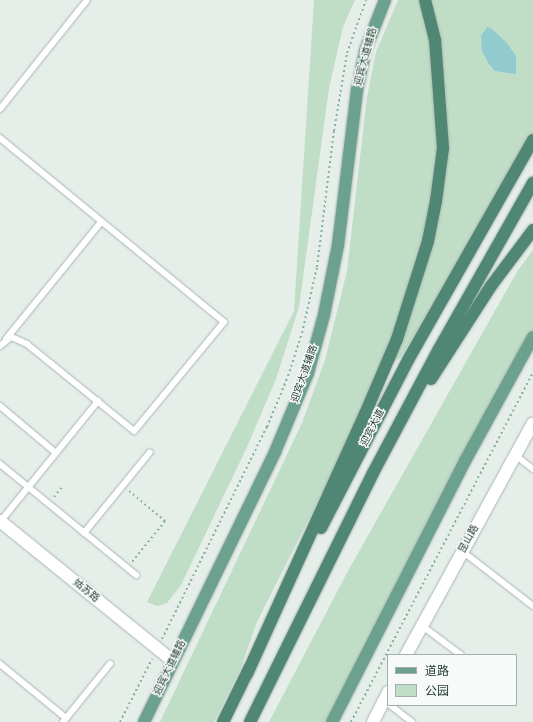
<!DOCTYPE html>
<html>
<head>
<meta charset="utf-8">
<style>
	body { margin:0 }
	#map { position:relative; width:533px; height:722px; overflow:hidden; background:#e6eeea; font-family:"Source Sans 3","Noto Sans SC",sans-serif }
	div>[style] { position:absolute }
	.green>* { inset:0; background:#c0ddc6 }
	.water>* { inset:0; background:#92cbcf }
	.path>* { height:2px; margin-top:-1px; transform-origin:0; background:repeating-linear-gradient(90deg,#88b0a0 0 2px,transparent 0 5px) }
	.roads { filter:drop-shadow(0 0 1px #a9b6b0) drop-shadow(0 0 1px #a9b6b0) }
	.service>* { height:6px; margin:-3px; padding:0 3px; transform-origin:3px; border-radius:3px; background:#fff }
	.minor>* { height:12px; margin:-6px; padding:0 6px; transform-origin:6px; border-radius:6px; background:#fff }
	.tertiary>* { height:12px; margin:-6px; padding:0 6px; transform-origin:6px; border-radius:6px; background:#fff }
	.primary>* { height:12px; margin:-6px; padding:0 6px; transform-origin:6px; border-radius:6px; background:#6da18f }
	.trunk>* { height:12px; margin:-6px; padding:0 6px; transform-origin:6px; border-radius:6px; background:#508674 }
	span { translate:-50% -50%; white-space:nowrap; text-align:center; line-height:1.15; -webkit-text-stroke:3px #f7faf8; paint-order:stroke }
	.street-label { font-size:10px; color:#263f36 }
	.legend { position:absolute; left:387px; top:654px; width:130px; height:52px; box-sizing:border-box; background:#f7faf8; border:1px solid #a3afaa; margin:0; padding:5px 7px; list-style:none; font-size:12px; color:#263f36 }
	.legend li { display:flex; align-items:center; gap:8px; height:20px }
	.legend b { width:20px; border:1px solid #a3afaa }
</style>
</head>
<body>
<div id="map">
	<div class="green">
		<div style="clip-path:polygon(314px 0,355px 0,343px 27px,329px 88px,299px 307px,276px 379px,247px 447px,181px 585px,167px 603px,157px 606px,147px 602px,294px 311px)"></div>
		<div style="clip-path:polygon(398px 0,533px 0,533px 134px,401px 357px,378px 375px,357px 423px,257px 622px,240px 670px,214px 722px,160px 722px,302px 423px,325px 360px,347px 271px,367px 97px,376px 52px)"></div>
		<div style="clip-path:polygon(533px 250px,533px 332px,459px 461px,325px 722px,269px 722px,348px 571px,518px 270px)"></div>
	</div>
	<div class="water">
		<div style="clip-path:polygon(487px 27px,492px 29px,506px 42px,516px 56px,516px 74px,495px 71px,489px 64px,482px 51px,481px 36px)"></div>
	</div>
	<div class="path">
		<div style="left:129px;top:491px;width:47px;rotate:39.8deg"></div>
		<div style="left:165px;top:521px;width:53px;rotate:128.8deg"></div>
		<div style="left:54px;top:497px;width:14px;rotate:-51deg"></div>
		<div style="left:162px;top:639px;width:237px;rotate:-63.7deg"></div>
		<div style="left:267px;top:427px;width:55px;rotate:-67.6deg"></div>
		<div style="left:288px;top:376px;width:45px;rotate:-72deg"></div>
		<div style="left:302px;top:333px;width:68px;rotate:-77.2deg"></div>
		<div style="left:317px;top:267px;width:137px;rotate:-82.9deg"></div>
		<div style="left:334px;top:131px;width:79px;rotate:-80.5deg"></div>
		<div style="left:347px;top:53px;width:56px;rotate:-70.3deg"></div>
		<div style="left:120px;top:722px;width:71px;rotate:-63.1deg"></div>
		<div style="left:351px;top:722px;width:394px;rotate:-62.5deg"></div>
	</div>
	<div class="roads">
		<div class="service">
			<div style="left:0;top:109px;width:139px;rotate:-51.4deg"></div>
			<div style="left:0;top:138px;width:290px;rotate:39.4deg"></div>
			<div style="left:224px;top:322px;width:141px;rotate:129.5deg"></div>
			<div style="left:134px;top:431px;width:138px;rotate:-140.9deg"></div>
			<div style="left:27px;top:344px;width:17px;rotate:-156deg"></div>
			<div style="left:11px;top:337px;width:14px;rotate:141deg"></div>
			<div style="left:6px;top:339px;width:151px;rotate:-50.9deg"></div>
			<div style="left:0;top:406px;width:73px;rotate:40deg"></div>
			<div style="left:515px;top:455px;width:23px;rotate:38deg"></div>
			<div style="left:0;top:464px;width:176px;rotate:39.2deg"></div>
			<div style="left:0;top:522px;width:156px;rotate:-51deg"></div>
			<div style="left:84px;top:533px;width:104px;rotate:-50.8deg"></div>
			<div style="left:462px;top:551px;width:90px;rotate:37.8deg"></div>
			<div style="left:421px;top:625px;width:50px;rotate:36.9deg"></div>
			<div style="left:0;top:664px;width:85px;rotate:39.3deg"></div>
			<div style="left:390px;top:705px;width:28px;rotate:38deg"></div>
			<div style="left:63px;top:722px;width:75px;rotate:-51deg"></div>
		</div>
		<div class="minor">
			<div style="left:406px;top:655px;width:264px;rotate:-61.3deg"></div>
			<div style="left:373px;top:722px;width:34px;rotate:-63deg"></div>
		</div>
		<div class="tertiary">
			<div style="left:0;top:521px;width:223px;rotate:39deg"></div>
		</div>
		<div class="primary">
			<div style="left:144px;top:722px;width:300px;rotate:-64.1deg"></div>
			<div style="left:275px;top:452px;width:86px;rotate:-67.3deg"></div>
			<div style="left:308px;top:373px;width:60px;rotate:-74.6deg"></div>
			<div style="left:324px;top:315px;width:71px;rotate:-78.7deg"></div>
			<div style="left:338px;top:245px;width:156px;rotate:-83deg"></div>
			<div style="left:357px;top:90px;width:40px;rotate:-78deg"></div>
			<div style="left:365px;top:51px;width:55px;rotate:-68.6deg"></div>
			<div style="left:332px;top:722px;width:293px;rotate:-63deg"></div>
			<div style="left:465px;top:461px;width:141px;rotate:-61.3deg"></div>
		</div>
		<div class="trunk">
			<div style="left:431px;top:379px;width:111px;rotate:-57.2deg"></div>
			<div style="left:491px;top:286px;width:70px;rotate:-53.1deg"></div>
			<div style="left:321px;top:528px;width:189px;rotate:-62.6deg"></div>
			<div style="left:408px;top:360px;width:253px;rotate:-60.4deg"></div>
			<div style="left:247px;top:674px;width:286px;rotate:-65.6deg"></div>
			<div style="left:365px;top:414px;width:82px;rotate:-66.9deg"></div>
			<div style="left:397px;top:339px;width:103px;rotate:-72.4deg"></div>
			<div style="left:428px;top:241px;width:41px;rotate:-78.7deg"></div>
			<div style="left:436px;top:201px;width:53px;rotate:-82.5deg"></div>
			<div style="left:443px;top:148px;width:108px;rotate:-94.2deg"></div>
			<div style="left:435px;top:40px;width:41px;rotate:-104deg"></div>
			<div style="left:223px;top:722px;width:61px;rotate:-63.9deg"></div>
			<div style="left:250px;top:722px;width:278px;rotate:-63.7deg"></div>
			<div style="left:373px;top:473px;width:140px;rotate:-62deg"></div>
			<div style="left:439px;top:349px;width:191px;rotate:-60.5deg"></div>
		</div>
	</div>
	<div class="street-label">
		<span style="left:366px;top:57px;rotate:-75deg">迎宾大道辅路</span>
		<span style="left:305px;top:374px;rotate:-71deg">迎宾大道辅路</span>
		<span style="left:373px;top:428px;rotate:-63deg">迎宾大道</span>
		<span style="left:469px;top:539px;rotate:-61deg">昆山路</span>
		<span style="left:86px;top:591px;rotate:39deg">姑苏路</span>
		<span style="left:170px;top:668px;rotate:-64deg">迎宾大道辅路</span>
	</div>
	<ul class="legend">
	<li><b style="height:5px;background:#6da18f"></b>道路</li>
	<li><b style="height:11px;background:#c0ddc6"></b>公园</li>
	</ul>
</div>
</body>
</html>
